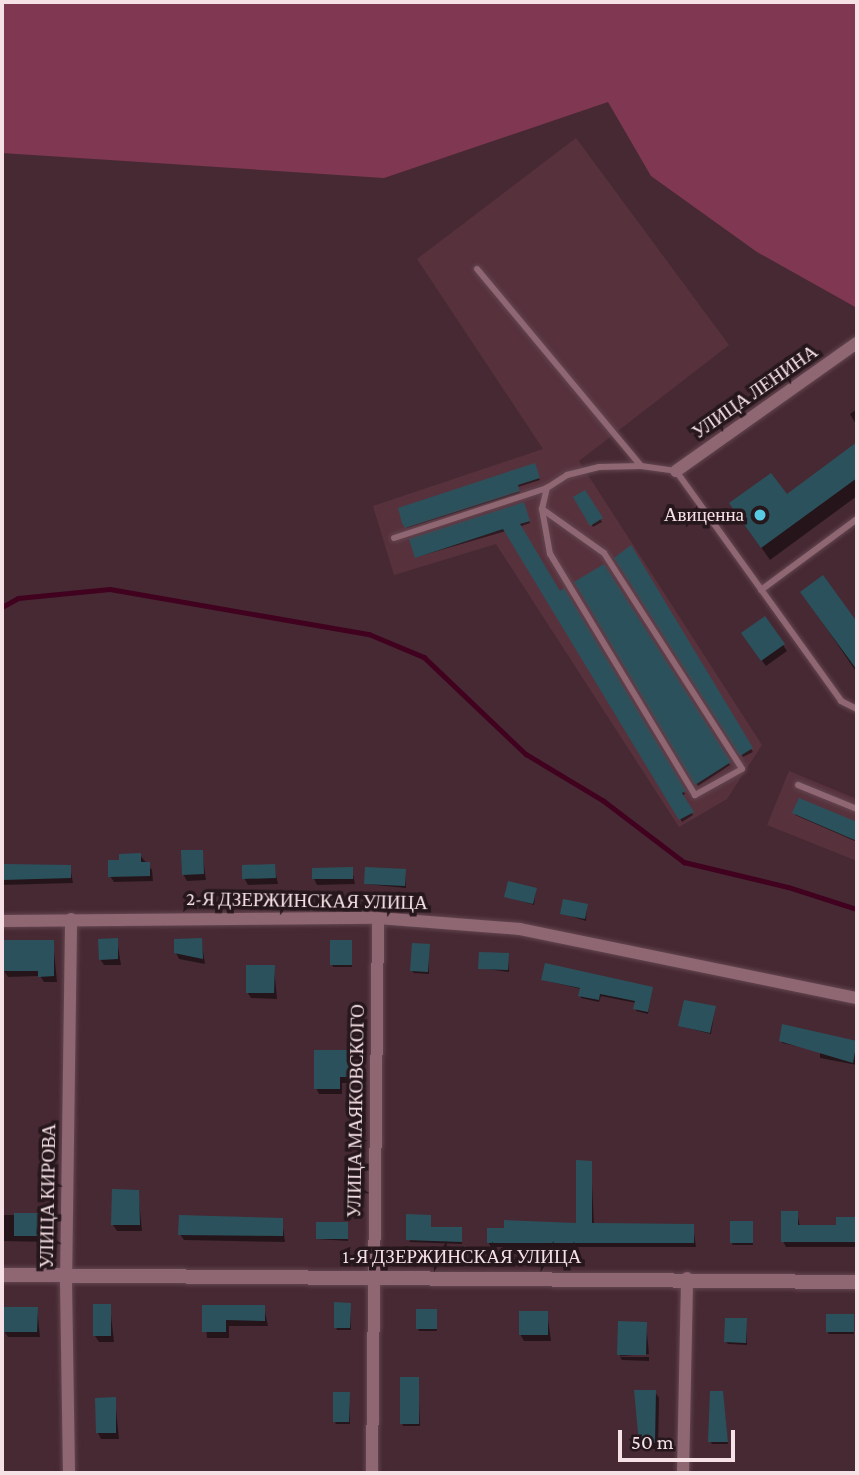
<!DOCTYPE html>
<html>
<head>
<meta charset="utf-8">
<style>
	body { margin:0 }
	#map { position:relative; width:859px; height:1475px; overflow:hidden; background:#472933; font-family:"Crimson Pro",serif }
	div>[style] { position:absolute }
	.built>* { inset:0; background:#57323d }
	.green>* { inset:0; background:#803852 }
	.shadow>* { inset:0; background:#0007 }
	.stream>* { height:4.5px; margin:-2.25px; padding:0 2.25px; transform-origin:2.25px; border-radius:2.25px; background:#40021f }
	.building>* { inset:0; background:#2b525c }
	.roads { filter:drop-shadow(0 0 2px #634650) drop-shadow(0 0 2px #634650) }
	.service>* { height:6px; margin:-3px; padding:0 3px; transform-origin:3px; border-radius:3px; background:#8f6773 }
	.minor>* { height:12px; margin:-6px; padding:0 6px; transform-origin:6px; border-radius:6px; background:#8f6773 }
	.tertiary>* { height:14px; margin:-7px; padding:0 7px; transform-origin:7px; border-radius:7px; background:#8f6773 }
	.dots>* { width:19px; height:19px; translate:-50% -50%; box-sizing:border-box; border:4px solid #25171b; border-radius:50% }
	span { translate:-50% -50%; white-space:nowrap; text-align:center; line-height:1.15; -webkit-text-stroke:7px #25171b; paint-order:stroke }
	.street-label { font-size:19px; color:#f6e1e6 }
	.poi-label { font-size:19px; color:#f6e1e6 }
	.right { translate:-100% -50%; text-align:right }
	.frame { position:absolute; inset:0; border:4px solid #f6e1e6; pointer-events:none }
	.scale { position:absolute; left:618px; top:1430px; width:117px; height:32px; box-sizing:border-box; border:4px solid #f6e1e6; border-top:0; padding-left:9px; font-size:21px; line-height:24px; white-space:nowrap; color:#f6e1e6; -webkit-text-stroke:5px #25171b; paint-order:stroke }
</style>
</head>
<body>
<div id="map">
	<div class="built">
		<div style="clip-path:polygon(576px 138px,729px 345px,579px 461px,762px 745px,727px 799px,679px 827px,496px 544px,394px 575px,373px 506px,543px 449px,417px 259px)"></div>
		<div style="clip-path:polygon(789px 771px,857px 799px,857px 861px,767px 825px)"></div>
	</div>
	<div class="green">
		<div style="clip-path:polygon(2px 2px,857px 2px,857px 308px,757px 252px,651px 176px,608px 102px,384px 178px,2px 153px)"></div>
	</div>
	<div class="shadow">
		<div style="clip-path:polygon(857px 409px,857px 426px,850px 414px)"></div>
		<div style="clip-path:polygon(857px 445px,857px 496px,770px 560px,731px 504px,786px 496px)"></div>
		<div style="clip-path:polygon(535px 467px,540px 480px,518px 487px,520px 493px,407px 528px,400px 509px)"></div>
		<div style="clip-path:polygon(585px 492px,602px 522px,593px 527px,575px 498px)"></div>
		<div style="clip-path:polygon(524px 506px,530px 523px,519px 527px,559px 593px,563px 590px,685px 794px,682px 796px,693px 815px,682px 822px,506px 531px,417px 557px,411px 540px)"></div>
		<div style="clip-path:polygon(630px 548px,753px 752px,743px 757px,616px 558px)"></div>
		<div style="clip-path:polygon(603px 566px,730px 765px,698px 786px,576px 583px)"></div>
		<div style="clip-path:polygon(823px 577px,857px 625px,857px 673px,802px 592px)"></div>
		<div style="clip-path:polygon(747px 640px,783px 645px,787px 651px,766px 666px)"></div>
		<div style="clip-path:polygon(800px 800px,857px 824px,857px 842px,795px 815px)"></div>
		<div style="clip-path:polygon(202px 851px,206px 880px,187px 881px,183px 874px)"></div>
		<div style="clip-path:polygon(140px 855px,152px 870px,153px 881px,114px 882px,110px 876px,121px 862px)"></div>
		<div style="clip-path:polygon(2px 866px,70px 866px,73px 883px,2px 885px)"></div>
		<div style="clip-path:polygon(274px 866px,278px 884px,248px 885px,244px 878px)"></div>
		<div style="clip-path:polygon(352px 869px,355px 884px,317px 885px,314px 879px)"></div>
		<div style="clip-path:polygon(405px 870px,406px 888px,366px 884px)"></div>
		<div style="clip-path:polygon(536px 889px,534px 905px,506px 896px)"></div>
		<div style="clip-path:polygon(587px 906px,586px 921px,562px 913px)"></div>
		<div style="clip-path:polygon(117px 940px,121px 965px,104px 965px,100px 959px)"></div>
		<div style="clip-path:polygon(201px 940px,205px 964px,179px 959px,176px 953px)"></div>
		<div style="clip-path:polygon(53px 941px,57px 982px,44px 982px,40px 976px,8px 977px,2px 968px,2px 943px)"></div>
		<div style="clip-path:polygon(351px 942px,352px 967px,333px 967px,332px 964px)"></div>
		<div style="clip-path:polygon(429px 945px,429px 974px,414px 973px,412px 971px)"></div>
		<div style="clip-path:polygon(508px 955px,509px 972px,479px 968px)"></div>
		<div style="clip-path:polygon(274px 967px,277px 999px,251px 998px,247px 992px)"></div>
		<div style="clip-path:polygon(543px 980px,652px 989px,648px 1014px,636px 1011px,636px 1003px,601px 996px,599px 1002px,581px 998px,581px 989px)"></div>
		<div style="clip-path:polygon(715px 1008px,711px 1034px,680px 1026px)"></div>
		<div style="clip-path:polygon(783px 1026px,857px 1044px,857px 1065px,820px 1058px,820px 1051px,782px 1043px)"></div>
		<div style="clip-path:polygon(348px 1052px,351px 1083px,342px 1083px,342px 1094px,319px 1094px,316px 1088px)"></div>
		<div style="clip-path:polygon(591px 1162px,594px 1225px,693px 1226px,696px 1247px,491px 1247px,488px 1242px,578px 1225px)"></div>
		<div style="clip-path:polygon(138px 1191px,142px 1231px,117px 1231px,113px 1225px)"></div>
		<div style="clip-path:polygon(797px 1212px,800px 1227px,838px 1227px,838px 1219px,857px 1219px,857px 1247px,786px 1247px,783px 1241px)"></div>
		<div style="clip-path:polygon(2px 1215px,46px 1215px,50px 1242px,2px 1241px)"></div>
		<div style="clip-path:polygon(430px 1216px,431px 1229px,462px 1232px,462px 1244px,409px 1242px)"></div>
		<div style="clip-path:polygon(282px 1220px,285px 1242px,184px 1240px,180px 1234px)"></div>
		<div style="clip-path:polygon(752px 1222px,753px 1245px,733px 1245px,731px 1242px)"></div>
		<div style="clip-path:polygon(347px 1223px,348px 1241px,317px 1239px)"></div>
		<div style="clip-path:polygon(350px 1304px,351px 1330px,337px 1330px,336px 1327px)"></div>
		<div style="clip-path:polygon(110px 1306px,114px 1342px,99px 1342px,95px 1336px)"></div>
		<div style="clip-path:polygon(204px 1307px,264px 1307px,268px 1326px,229px 1326px,229px 1338px,207px 1338px)"></div>
		<div style="clip-path:polygon(2px 1308px,37px 1308px,40px 1337px,8px 1337px,2px 1328px)"></div>
		<div style="clip-path:polygon(436px 1310px,437px 1331px,419px 1331px,418px 1329px)"></div>
		<div style="clip-path:polygon(547px 1312px,551px 1341px,524px 1341px,520px 1334px)"></div>
		<div style="clip-path:polygon(853px 1316px,854px 1334px,829px 1334px,827px 1331px)"></div>
		<div style="clip-path:polygon(746px 1320px,747px 1345px,728px 1344px,726px 1342px)"></div>
		<div style="clip-path:polygon(620px 1323px,646px 1323px,649px 1354px,620px 1356px)"></div>
		<div style="clip-path:polygon(620px 1357px,649px 1357px,649px 1361px,622px 1360px)"></div>
		<div style="clip-path:polygon(418px 1379px,420px 1426px,403px 1426px,402px 1423px)"></div>
		<div style="clip-path:polygon(636px 1392px,655px 1392px,659px 1398px,658px 1449px,644px 1449px,640px 1443px)"></div>
		<div style="clip-path:polygon(349px 1394px,350px 1424px,336px 1424px,335px 1422px)"></div>
		<div style="clip-path:polygon(723px 1395px,728px 1444px,712px 1444px,710px 1441px)"></div>
		<div style="clip-path:polygon(115px 1399px,119px 1439px,101px 1439px,98px 1433px)"></div>
	</div>
	<div class="stream">
		<div style="left:2px;top:607px;width:18px;rotate:-29deg"></div>
		<div style="left:18px;top:598px;width:92px;rotate:-5.6deg"></div>
		<div style="left:110px;top:589px;width:263px;rotate:9.9deg"></div>
		<div style="left:369px;top:634px;width:60px;rotate:22.7deg"></div>
		<div style="left:424px;top:657px;width:141px;rotate:43.6deg"></div>
		<div style="left:526px;top:754px;width:91px;rotate:31.1deg"></div>
		<div style="left:604px;top:801px;width:101px;rotate:37.3deg"></div>
		<div style="left:684px;top:862px;width:107px;rotate:13.5deg"></div>
		<div style="left:788px;top:887px;width:72px;rotate:17.7deg"></div>
	</div>
	<div class="building">
		<div style="clip-path:polygon(857px 442px,857px 478px,761px 548px,729px 503px,771px 473px,787px 494px)"></div>
		<div style="clip-path:polygon(535px 463px,540px 478px,518px 485px,520px 491px,405px 528px,402px 523px,398px 508px)"></div>
		<div style="clip-path:polygon(585px 490px,603px 518px,590px 526px,573px 497px)"></div>
		<div style="clip-path:polygon(524px 502px,530px 521px,520px 524px,560px 591px,564px 588px,686px 791px,682px 793px,694px 812px,679px 820px,503px 529px,415px 558px,409px 539px)"></div>
		<div style="clip-path:polygon(631px 545px,753px 748px,740px 756px,614px 558px)"></div>
		<div style="clip-path:polygon(604px 564px,731px 762px,695px 785px,574px 582px)"></div>
		<div style="clip-path:polygon(823px 575px,857px 622px,857px 670px,800px 592px)"></div>
		<div style="clip-path:polygon(765px 616px,785px 644px,761px 661px,741px 633px)"></div>
		<div style="clip-path:polygon(799px 798px,857px 822px,857px 841px,792px 813px)"></div>
		<div style="clip-path:polygon(181px 850px,203px 850px,204px 874px,182px 875px)"></div>
		<div style="clip-path:polygon(141px 853px,141px 862px,150px 862px,150px 876px,108px 877px,108px 860px,119px 860px,119px 854px)"></div>
		<div style="clip-path:polygon(2px 864px,71px 865px,71px 878px,2px 880px)"></div>
		<div style="clip-path:polygon(275px 864px,276px 878px,242px 879px,242px 865px)"></div>
		<div style="clip-path:polygon(353px 867px,353px 879px,312px 879px,312px 868px)"></div>
		<div style="clip-path:polygon(365px 867px,406px 869px,405px 886px,364px 884px)"></div>
		<div style="clip-path:polygon(508px 881px,537px 888px,533px 904px,504px 897px)"></div>
		<div style="clip-path:polygon(563px 899px,588px 904px,585px 919px,560px 914px)"></div>
		<div style="clip-path:polygon(118px 938px,118px 959px,99px 960px,98px 939px)"></div>
		<div style="clip-path:polygon(202px 938px,203px 959px,174px 953px,174px 939px)"></div>
		<div style="clip-path:polygon(2px 940px,54px 940px,54px 976px,38px 977px,38px 971px,3px 971px)"></div>
		<div style="clip-path:polygon(330px 940px,352px 940px,352px 965px,330px 965px)"></div>
		<div style="clip-path:polygon(412px 943px,430px 944px,428px 972px,410px 971px)"></div>
		<div style="clip-path:polygon(479px 952px,509px 953px,508px 970px,478px 969px)"></div>
		<div style="clip-path:polygon(545px 963px,653px 987px,648px 1012px,633px 1009px,635px 1001px,600px 994px,599px 1000px,578px 996px,580px 988px,541px 980px)"></div>
		<div style="clip-path:polygon(246px 965px,275px 965px,274px 993px,246px 993px)"></div>
		<div style="clip-path:polygon(684px 1000px,716px 1006px,710px 1033px,678px 1026px)"></div>
		<div style="clip-path:polygon(782px 1024px,857px 1041px,853px 1063px,779px 1041px)"></div>
		<div style="clip-path:polygon(314px 1050px,349px 1050px,349px 1077px,340px 1077px,340px 1089px,314px 1089px)"></div>
		<div style="clip-path:polygon(576px 1160px,592px 1161px,592px 1223px,694px 1224px,694px 1243px,487px 1243px,487px 1228px,504px 1228px,504px 1220px,576px 1223px)"></div>
		<div style="clip-path:polygon(112px 1189px,139px 1190px,140px 1225px,111px 1225px)"></div>
		<div style="clip-path:polygon(781px 1211px,798px 1211px,798px 1225px,836px 1225px,836px 1217px,857px 1217px,857px 1242px,781px 1242px)"></div>
		<div style="clip-path:polygon(14px 1213px,47px 1213px,47px 1236px,14px 1236px)"></div>
		<div style="clip-path:polygon(406px 1214px,431px 1215px,431px 1227px,462px 1227px,462px 1242px,406px 1240px)"></div>
		<div style="clip-path:polygon(179px 1215px,283px 1218px,283px 1236px,178px 1235px)"></div>
		<div style="clip-path:polygon(730px 1221px,753px 1221px,753px 1243px,730px 1243px)"></div>
		<div style="clip-path:polygon(316px 1222px,348px 1222px,348px 1239px,316px 1239px)"></div>
		<div style="clip-path:polygon(334px 1302px,351px 1303px,350px 1328px,334px 1328px)"></div>
		<div style="clip-path:polygon(93px 1304px,111px 1304px,111px 1336px,93px 1336px)"></div>
		<div style="clip-path:polygon(202px 1305px,265px 1305px,265px 1321px,226px 1320px,226px 1332px,202px 1332px)"></div>
		<div style="clip-path:polygon(2px 1307px,38px 1307px,37px 1332px,2px 1332px)"></div>
		<div style="clip-path:polygon(416px 1309px,437px 1309px,437px 1329px,416px 1329px)"></div>
		<div style="clip-path:polygon(519px 1311px,548px 1311px,548px 1335px,519px 1335px)"></div>
		<div style="clip-path:polygon(826px 1314px,854px 1314px,854px 1332px,826px 1332px)"></div>
		<div style="clip-path:polygon(725px 1318px,747px 1318px,746px 1343px,724px 1342px)"></div>
		<div style="clip-path:polygon(618px 1321px,647px 1322px,646px 1355px,617px 1355px)"></div>
		<div style="clip-path:polygon(400px 1377px,419px 1377px,419px 1424px,400px 1424px)"></div>
		<div style="clip-path:polygon(634px 1390px,656px 1390px,655px 1443px,639px 1443px)"></div>
		<div style="clip-path:polygon(710px 1391px,723px 1391px,728px 1442px,708px 1442px)"></div>
		<div style="clip-path:polygon(333px 1392px,350px 1392px,349px 1422px,333px 1422px)"></div>
		<div style="clip-path:polygon(116px 1397px,116px 1433px,96px 1433px,95px 1398px)"></div>
	</div>
	<div class="roads">
		<div class="service">
			<div style="left:477px;top:269px;width:256px;rotate:50.2deg"></div>
			<div style="left:542px;top:509px;width:76px;rotate:35.4deg"></div>
			<div style="left:604px;top:553px;width:256px;rotate:57.4deg"></div>
			<div style="left:742px;top:769px;width:54px;rotate:151deg"></div>
			<div style="left:695px;top:795px;width:281px;rotate:-121deg"></div>
			<div style="left:550px;top:554px;width:46px;rotate:-100.1deg"></div>
			<div style="left:542px;top:509px;width:22px;rotate:-77deg"></div>
			<div style="left:547px;top:488px;width:24px;rotate:-33deg"></div>
			<div style="left:567px;top:475px;width:33px;rotate:-14deg"></div>
			<div style="left:599px;top:467px;width:42px;rotate:-1.4deg"></div>
			<div style="left:641px;top:466px;width:35px;rotate:8deg"></div>
			<div style="left:676px;top:471px;width:283px;rotate:54.3deg"></div>
			<div style="left:841px;top:701px;width:18px;rotate:27deg"></div>
			<div style="left:394px;top:538px;width:161px;rotate:-18.1deg"></div>
			<div style="left:761px;top:590px;width:119px;rotate:-36.5deg"></div>
			<div style="left:798px;top:785px;width:64px;rotate:22.1deg"></div>
		</div>
		<div class="minor">
			<div style="left:676px;top:471px;width:222px;rotate:-35.3deg"></div>
			<div style="left:2px;top:921px;width:376px;rotate:-0.5deg"></div>
			<div style="left:378px;top:918px;width:142px;rotate:4.4deg"></div>
			<div style="left:520px;top:929px;width:344px;rotate:11.6deg"></div>
			<div style="left:69px;top:1473px;width:189px;rotate:-90.9deg"></div>
			<div style="left:66px;top:1284px;width:365px;rotate:-89.2deg"></div>
			<div style="left:372px;top:1473px;width:555px;rotate:-89.38deg"></div>
			<div style="left:683px;top:1473px;width:195px;rotate:-88.8deg"></div>
		</div>
		<div class="tertiary">
			<div style="left:2px;top:1275px;width:855px;rotate:0.47deg"></div>
		</div>
	</div>
	<div class="dots">
		<div style="left:760px;top:515px;background:#58c9e3"></div>
	</div>
	<div class="street-label">
		<span style="left:755px;top:392px;rotate:-35deg">УЛИЦА ЛЕНИНА</span>
		<span style="left:307px;top:901px;rotate:1deg">2-Я ДЗЕРЖИНСКАЯ УЛИЦА</span>
		<span style="left:356px;top:1111px;rotate:-89deg">УЛИЦА МАЯКОВСКОГО</span>
		<span style="left:48px;top:1196px;rotate:-89deg">УЛИЦА КИРОВА</span>
		<span style="left:462px;top:1257px">1-Я ДЗЕРЖИНСКАЯ УЛИЦА</span>
	</div>
	<div class="poi-label">
		<span class="right" style="left:744px;top:515px">Авиценна</span>
	</div>
	<div class="frame"></div>
	<div class="scale">50 m</div>
</div>
</body>
</html>
